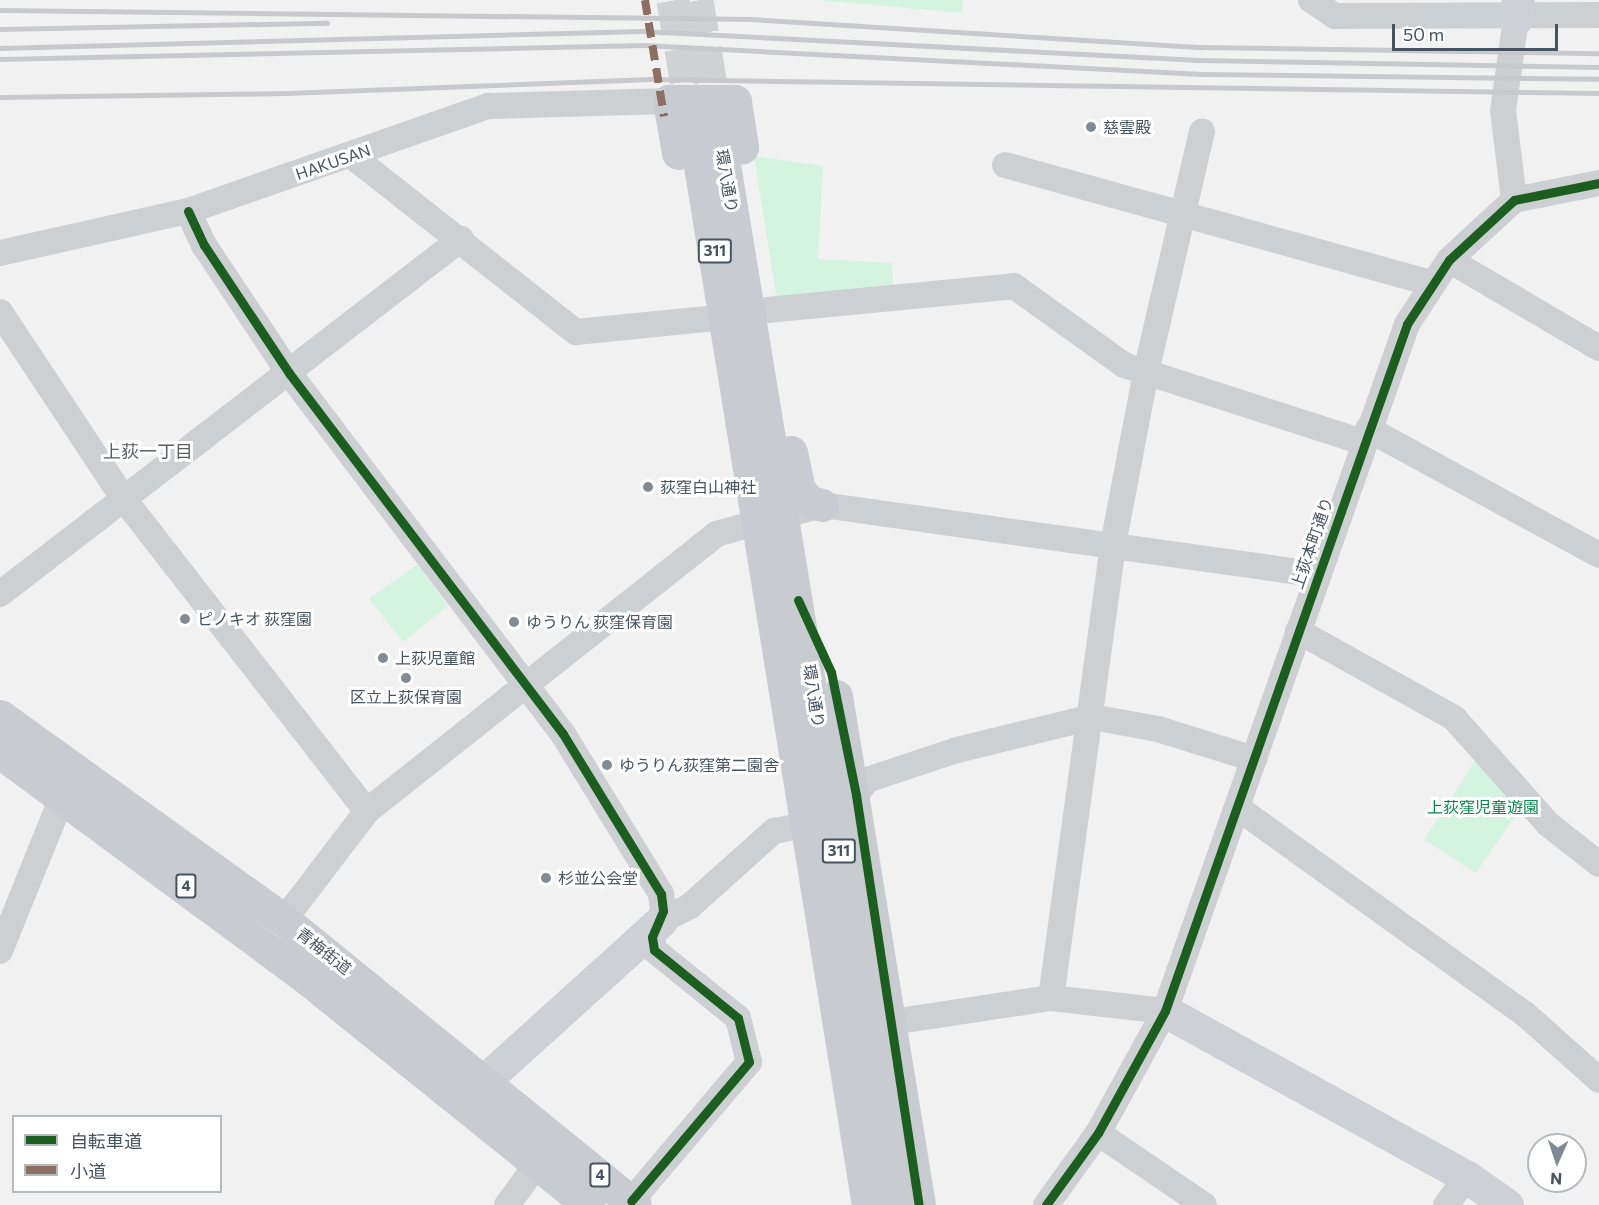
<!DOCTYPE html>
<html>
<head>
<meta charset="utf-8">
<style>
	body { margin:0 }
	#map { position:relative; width:1599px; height:1205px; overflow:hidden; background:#f2f1f1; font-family:Commissioner,"Noto Sans JP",sans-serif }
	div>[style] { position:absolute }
	.green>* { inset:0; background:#d4f3e1 }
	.primary-tunnel>* { height:33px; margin-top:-16.5px; transform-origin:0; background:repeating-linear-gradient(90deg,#d0d1d4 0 33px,transparent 0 49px) }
	.street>* { height:26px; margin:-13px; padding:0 13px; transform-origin:13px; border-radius:13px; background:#cdd0d3 }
	.secondary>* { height:33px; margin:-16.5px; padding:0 16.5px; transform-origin:16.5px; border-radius:16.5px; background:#cdd1d5 }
	.primary>* { height:33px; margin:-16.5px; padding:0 16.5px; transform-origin:16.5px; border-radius:16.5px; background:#c8ccd0 }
	.rail>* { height:4.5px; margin:-2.25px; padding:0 2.25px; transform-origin:2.25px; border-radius:2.25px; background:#c7c9cc }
	.quiet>* { height:8px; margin-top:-4px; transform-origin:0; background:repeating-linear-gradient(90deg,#8d6e63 0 15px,transparent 0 23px) }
	.cycleway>* { height:9px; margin:-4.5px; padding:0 4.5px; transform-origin:4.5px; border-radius:4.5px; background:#1b5e20 }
	.dots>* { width:16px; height:16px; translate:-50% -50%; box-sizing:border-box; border:3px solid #fff; border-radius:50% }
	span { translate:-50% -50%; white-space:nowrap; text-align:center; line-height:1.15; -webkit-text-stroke:6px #fff; paint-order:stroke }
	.shield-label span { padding:2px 4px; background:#fff; border:2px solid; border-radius:4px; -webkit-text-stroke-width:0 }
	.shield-label { font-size:15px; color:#465360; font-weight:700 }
	.poi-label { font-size:16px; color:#465360 }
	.left { translate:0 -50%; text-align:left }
	.street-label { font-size:16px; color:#465360 }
	.park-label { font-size:16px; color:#0d8650 }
	.neighbourhood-label { font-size:18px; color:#5c6066 }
	.legend { position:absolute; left:12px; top:1115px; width:210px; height:78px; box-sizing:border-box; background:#fff; border:2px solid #b5babf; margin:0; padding:8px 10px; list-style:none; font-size:18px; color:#465360 }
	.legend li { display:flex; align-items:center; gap:12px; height:30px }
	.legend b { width:30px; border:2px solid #b5babf }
	.north { position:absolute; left:1527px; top:1133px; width:60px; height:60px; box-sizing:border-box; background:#fff; border:2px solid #b5babf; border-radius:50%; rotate:183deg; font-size:16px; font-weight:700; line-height:24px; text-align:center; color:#465360 }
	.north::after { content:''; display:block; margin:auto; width:21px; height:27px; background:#828a93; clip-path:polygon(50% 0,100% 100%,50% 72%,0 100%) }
	.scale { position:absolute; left:1392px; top:24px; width:166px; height:27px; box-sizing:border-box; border:3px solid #465360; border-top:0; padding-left:8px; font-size:18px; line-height:21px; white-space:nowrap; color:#465360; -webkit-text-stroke:4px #fff; paint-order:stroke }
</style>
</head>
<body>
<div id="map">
	<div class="green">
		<div style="clip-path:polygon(818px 0,963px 0,962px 13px)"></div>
		<div style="clip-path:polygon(754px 156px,823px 166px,818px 259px,892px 263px,893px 290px,777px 300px)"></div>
		<div style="clip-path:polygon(418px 564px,448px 606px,403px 642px,369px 599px)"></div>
		<div style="clip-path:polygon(1480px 753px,1522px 806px,1476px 873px,1424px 840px)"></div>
	</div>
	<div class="primary-tunnel">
		<div style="left:673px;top:0;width:118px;rotate:80.7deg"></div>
		<div style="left:697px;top:0;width:118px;rotate:80.7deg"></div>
	</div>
	<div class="street">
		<div style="left:1311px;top:0;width:29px;rotate:34deg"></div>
		<div style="left:1335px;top:16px;width:264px;rotate:-0.2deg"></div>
		<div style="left:352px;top:156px;width:285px;rotate:38.2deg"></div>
		<div style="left:576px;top:332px;width:132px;rotate:-5.7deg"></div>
		<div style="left:1005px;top:165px;width:442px;rotate:15.5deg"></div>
		<div style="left:1514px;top:200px;width:90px;rotate:-97deg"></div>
		<div style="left:1503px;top:111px;width:93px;rotate:-82deg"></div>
		<div style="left:188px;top:211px;width:38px;rotate:65deg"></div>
		<div style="left:204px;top:245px;width:154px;rotate:56.4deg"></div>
		<div style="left:289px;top:373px;width:453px;rotate:52.8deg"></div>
		<div style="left:563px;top:734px;width:188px;rotate:58.5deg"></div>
		<div style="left:661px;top:894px;width:17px;rotate:83deg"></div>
		<div style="left:663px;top:911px;width:28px;rotate:113deg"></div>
		<div style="left:652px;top:937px;width:13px;rotate:81deg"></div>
		<div style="left:654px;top:950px;width:108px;rotate:39deg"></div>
		<div style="left:738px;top:1018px;width:45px;rotate:76deg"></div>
		<div style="left:749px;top:1062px;width:182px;rotate:130.3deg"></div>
		<div style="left:0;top:253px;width:193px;rotate:-12.6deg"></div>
		<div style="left:188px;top:211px;width:318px;rotate:-19.3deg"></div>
		<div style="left:488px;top:106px;width:181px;rotate:-1.6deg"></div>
		<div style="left:1449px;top:260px;width:174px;rotate:30.4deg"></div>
		<div style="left:767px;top:310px;width:248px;rotate:-5.5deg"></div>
		<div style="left:1014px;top:286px;width:135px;rotate:35.7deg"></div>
		<div style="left:1124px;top:365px;width:251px;rotate:17.9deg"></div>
		<div style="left:0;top:312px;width:223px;rotate:56.5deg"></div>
		<div style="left:123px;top:498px;width:397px;rotate:52.1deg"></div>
		<div style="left:1368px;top:429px;width:263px;rotate:28.6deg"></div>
		<div style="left:0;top:594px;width:582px;rotate:-37.6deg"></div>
		<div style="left:1298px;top:631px;width:179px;rotate:29.1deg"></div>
		<div style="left:1454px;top:718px;width:142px;rotate:48.4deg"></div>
		<div style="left:1548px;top:824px;width:65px;rotate:38.1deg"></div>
		<div style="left:856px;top:795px;width:19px;rotate:-54deg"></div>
		<div style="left:867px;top:780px;width:95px;rotate:-18.4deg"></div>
		<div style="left:957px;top:750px;width:139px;rotate:-13.7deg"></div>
		<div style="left:1092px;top:717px;width:67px;rotate:10.3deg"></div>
		<div style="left:1158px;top:729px;width:101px;rotate:17.4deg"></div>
		<div style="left:1238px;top:808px;width:353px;rotate:35.7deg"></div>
		<div style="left:1525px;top:1014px;width:99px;rotate:41.7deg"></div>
		<div style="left:284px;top:920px;width:137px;rotate:-52.7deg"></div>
		<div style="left:367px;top:811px;width:446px;rotate:-38.4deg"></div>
		<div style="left:716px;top:534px;width:110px;rotate:-15.3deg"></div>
		<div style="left:822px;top:505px;width:500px;rotate:8deg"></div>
		<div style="left:661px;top:921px;width:33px;rotate:-27deg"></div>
		<div style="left:690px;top:906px;width:113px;rotate:-41.8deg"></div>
		<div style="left:774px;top:831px;width:15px;rotate:-11deg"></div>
		<div style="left:0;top:951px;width:181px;rotate:-68deg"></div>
		<div style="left:1051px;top:998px;width:457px;rotate:-82.2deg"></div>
		<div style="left:1113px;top:545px;width:176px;rotate:-79.2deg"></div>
		<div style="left:1146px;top:372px;width:247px;rotate:-76.9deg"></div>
		<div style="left:892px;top:1022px;width:161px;rotate:-8.6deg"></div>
		<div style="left:1051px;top:998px;width:115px;rotate:6.5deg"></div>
		<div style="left:1098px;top:1133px;width:128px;rotate:34.2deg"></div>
		<div style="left:507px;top:1205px;width:52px;rotate:-53.6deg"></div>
		<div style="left:1046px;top:1205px;width:89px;rotate:-54.2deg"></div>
		<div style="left:1098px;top:1133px;width:139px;rotate:-61.2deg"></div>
		<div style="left:1165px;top:1011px;width:728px;rotate:-70.59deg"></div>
		<div style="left:1407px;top:324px;width:77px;rotate:-56.7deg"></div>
		<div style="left:1449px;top:260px;width:88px;rotate:-42.7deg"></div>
		<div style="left:1514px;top:200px;width:87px;rotate:-11.3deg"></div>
		<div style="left:1446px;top:1205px;width:35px;rotate:-53deg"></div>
	</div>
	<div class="secondary">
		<div style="left:1516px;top:19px;width:19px;rotate:-84deg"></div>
		<div style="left:1165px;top:1011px;width:345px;rotate:28.8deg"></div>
		<div style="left:1467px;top:1177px;width:49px;rotate:35deg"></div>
		<div style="left:457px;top:1090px;width:31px;rotate:-21deg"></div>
		<div style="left:486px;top:1079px;width:236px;rotate:-42.1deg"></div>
	</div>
	<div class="primary">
		<div style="left:692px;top:116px;width:1103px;rotate:80.82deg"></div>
		<div style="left:716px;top:116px;width:1104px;rotate:80.67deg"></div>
		<div style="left:678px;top:153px;width:53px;rotate:-99.8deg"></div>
		<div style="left:669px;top:101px;width:66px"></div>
		<div style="left:735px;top:101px;width:47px;rotate:81.3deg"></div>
		<div style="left:791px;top:452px;width:38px;rotate:78deg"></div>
		<div style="left:799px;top:489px;width:16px;rotate:52deg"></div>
		<div style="left:809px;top:502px;width:13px;rotate:13deg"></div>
		<div style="left:836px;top:696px;width:516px;rotate:80.74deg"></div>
		<div style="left:0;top:716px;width:350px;rotate:35.7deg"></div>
		<div style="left:284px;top:920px;width:452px;rotate:39.1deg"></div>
		<div style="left:0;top:752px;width:379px;rotate:36.4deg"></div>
		<div style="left:305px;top:977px;width:364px;rotate:38.8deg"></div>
	</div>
	<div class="rail">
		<div style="left:0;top:10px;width:751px;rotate:0.69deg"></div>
		<div style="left:751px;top:19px;width:451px;rotate:3.6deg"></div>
		<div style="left:1201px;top:47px;width:398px;rotate:0.9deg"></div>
		<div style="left:0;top:29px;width:327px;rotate:-1.1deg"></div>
		<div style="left:0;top:48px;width:642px;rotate:-1.52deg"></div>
		<div style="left:642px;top:31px;width:557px;rotate:2.99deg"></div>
		<div style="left:1198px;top:60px;width:401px;rotate:1deg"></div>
		<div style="left:0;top:59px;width:644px;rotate:-1.25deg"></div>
		<div style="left:644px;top:45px;width:558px;rotate:2.98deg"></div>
		<div style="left:1201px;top:74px;width:398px;rotate:0.7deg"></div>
		<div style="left:0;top:97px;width:287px;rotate:-0.8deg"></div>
		<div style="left:287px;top:93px;width:364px;rotate:-2.2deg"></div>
		<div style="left:651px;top:79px;width:948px;rotate:0.85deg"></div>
	</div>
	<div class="quiet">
		<div style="left:645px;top:0;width:118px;rotate:80.7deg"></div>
	</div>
	<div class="cycleway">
		<div style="left:188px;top:211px;width:38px;rotate:65deg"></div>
		<div style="left:204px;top:245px;width:154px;rotate:56.4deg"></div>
		<div style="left:289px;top:373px;width:453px;rotate:52.8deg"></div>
		<div style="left:563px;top:734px;width:188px;rotate:58.5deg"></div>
		<div style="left:661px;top:894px;width:17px;rotate:83deg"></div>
		<div style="left:663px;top:911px;width:28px;rotate:113deg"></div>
		<div style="left:652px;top:937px;width:13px;rotate:81deg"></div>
		<div style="left:654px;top:950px;width:108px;rotate:39deg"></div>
		<div style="left:738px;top:1018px;width:45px;rotate:76deg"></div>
		<div style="left:749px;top:1062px;width:182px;rotate:130.3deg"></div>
		<div style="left:798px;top:600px;width:79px;rotate:65.4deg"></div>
		<div style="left:831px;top:672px;width:126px;rotate:78.5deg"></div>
		<div style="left:856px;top:795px;width:415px;rotate:81.3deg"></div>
		<div style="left:1046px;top:1205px;width:89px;rotate:-54.2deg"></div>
		<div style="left:1098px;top:1133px;width:139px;rotate:-61.2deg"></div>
		<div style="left:1165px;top:1011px;width:728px;rotate:-70.59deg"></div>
		<div style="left:1407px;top:324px;width:77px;rotate:-56.7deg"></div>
		<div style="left:1449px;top:260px;width:88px;rotate:-42.7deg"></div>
		<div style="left:1514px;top:200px;width:87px;rotate:-11.3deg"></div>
	</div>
	<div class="dots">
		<div style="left:1091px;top:127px;background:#828a93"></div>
		<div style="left:648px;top:487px;background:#828a93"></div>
		<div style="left:185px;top:619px;background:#828a93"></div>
		<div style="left:514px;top:622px;background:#828a93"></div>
		<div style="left:383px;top:658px;background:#828a93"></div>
		<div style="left:406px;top:678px;background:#828a93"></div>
		<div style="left:607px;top:765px;background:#828a93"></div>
		<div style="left:546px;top:878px;background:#828a93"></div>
	</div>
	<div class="shield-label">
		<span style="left:715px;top:251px">311</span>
		<span style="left:839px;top:851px">311</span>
		<span style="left:186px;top:886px">4</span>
		<span style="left:600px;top:1175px">4</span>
	</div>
	<div class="poi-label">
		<span class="left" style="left:1103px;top:127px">慈雲殿</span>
		<span class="left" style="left:660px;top:487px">荻窪白山神社</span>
		<span class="left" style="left:197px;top:619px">ピノキオ 荻窪園</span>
		<span class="left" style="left:526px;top:622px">ゆうりん 荻窪保育園</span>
		<span class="left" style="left:395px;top:658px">上荻児童館</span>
		<span style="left:406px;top:697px">区立上荻保育園</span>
		<span class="left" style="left:619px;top:765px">ゆうりん荻窪第二園舎</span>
		<span class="left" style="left:558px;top:878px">杉並公会堂</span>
	</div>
	<div class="street-label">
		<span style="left:333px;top:162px;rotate:-19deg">HAKUSAN</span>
		<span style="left:727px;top:181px;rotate:80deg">環八通り</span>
		<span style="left:1312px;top:543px;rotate:-71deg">上荻本町通り</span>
		<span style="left:814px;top:696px;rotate:81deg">環八通り</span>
		<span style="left:324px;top:951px;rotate:38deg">青梅街道</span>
	</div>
	<div class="park-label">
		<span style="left:1483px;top:807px">上荻窪児童遊園</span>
	</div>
	<div class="neighbourhood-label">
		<span style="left:148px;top:451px">上荻一丁目</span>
	</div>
	<ul class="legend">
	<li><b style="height:8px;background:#1b5e20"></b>自転車道</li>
	<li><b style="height:8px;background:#8d6e63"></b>小道</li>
	</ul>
	<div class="north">N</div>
	<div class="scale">50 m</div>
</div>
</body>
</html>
